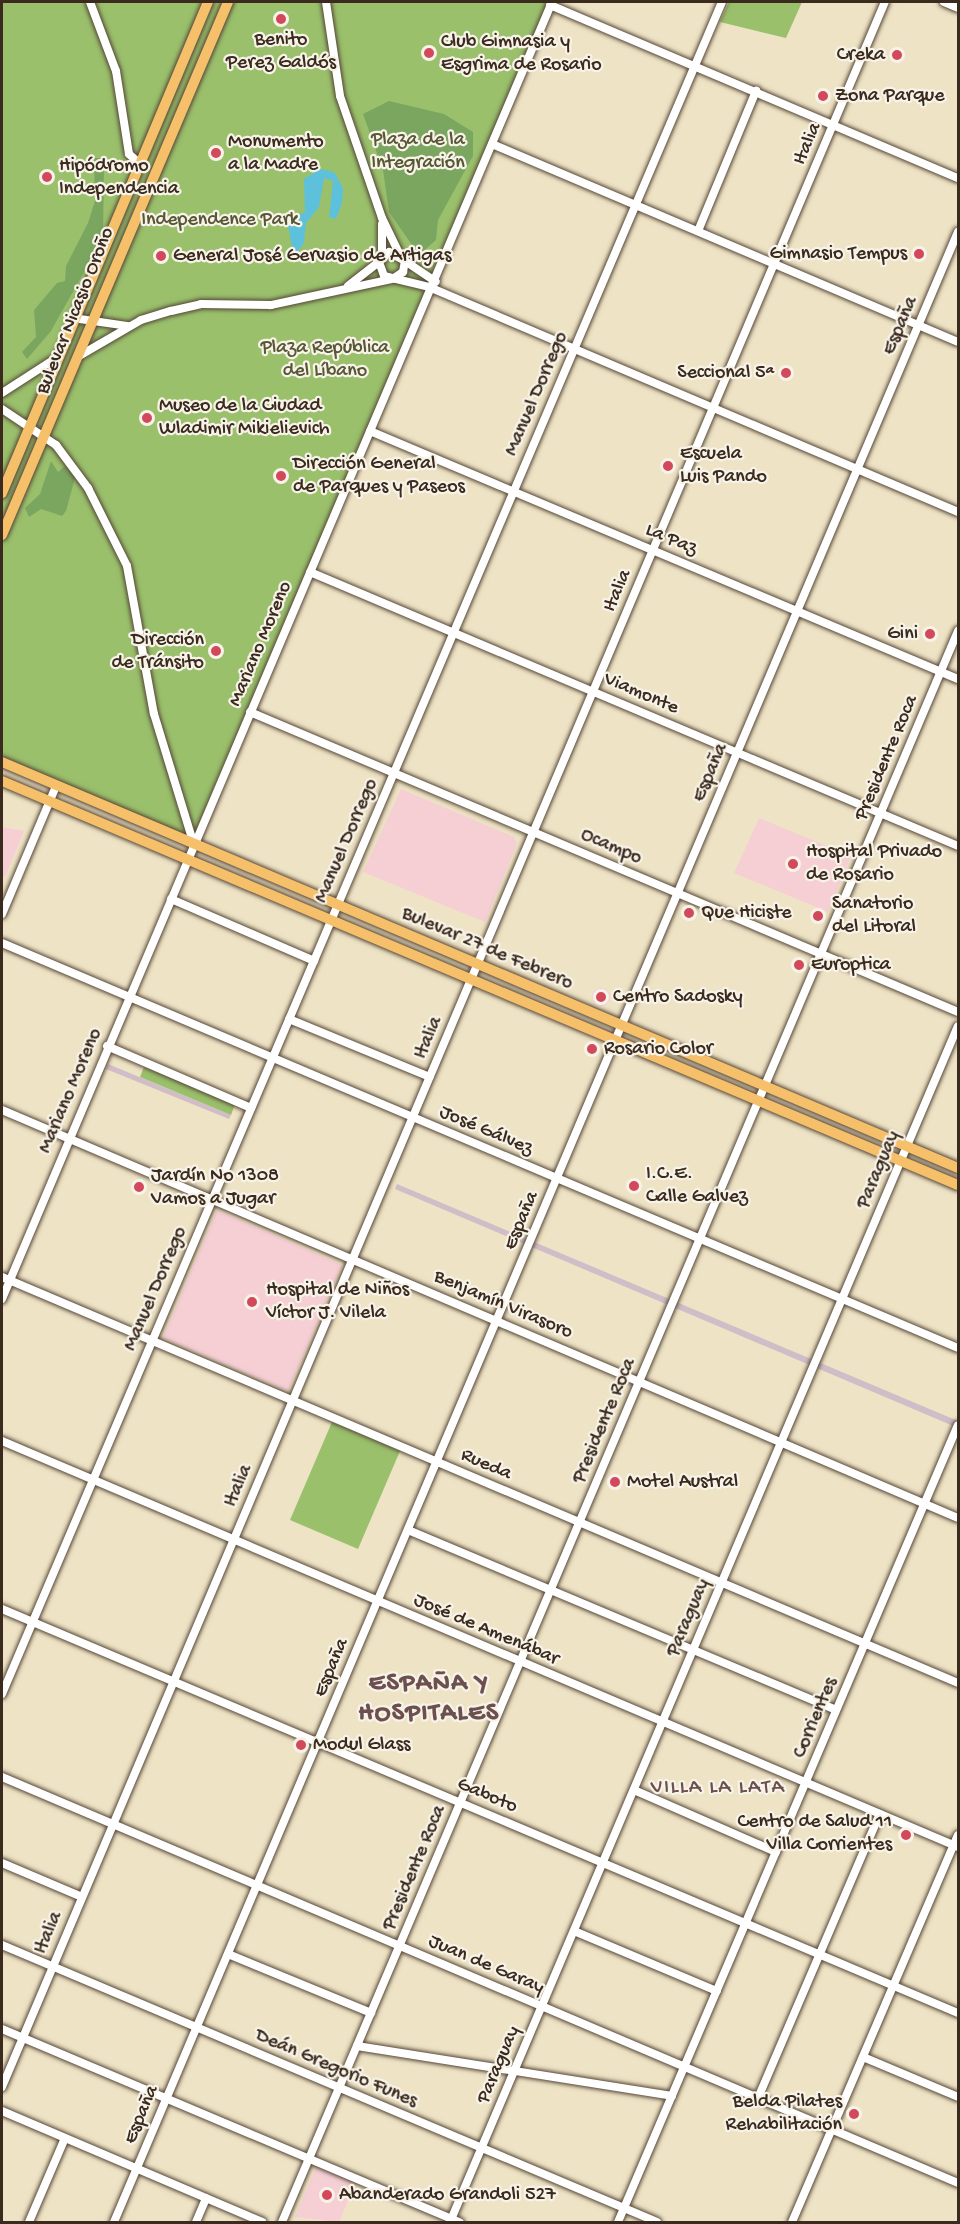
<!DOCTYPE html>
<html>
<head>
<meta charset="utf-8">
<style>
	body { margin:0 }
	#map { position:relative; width:960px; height:2224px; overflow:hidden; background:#eee3c5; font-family:"Gochi Hand",sans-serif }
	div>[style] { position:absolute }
	.built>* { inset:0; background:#f6cfd5 }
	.round { border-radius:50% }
	.industrial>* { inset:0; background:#d1bdc8 }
	.green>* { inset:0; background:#9ac06c }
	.forest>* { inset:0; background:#7ba660 }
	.water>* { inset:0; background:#5dc1db }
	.roads { filter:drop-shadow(0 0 2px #564637) drop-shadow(0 0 2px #564637) }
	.minor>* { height:8px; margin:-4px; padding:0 4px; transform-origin:4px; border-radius:4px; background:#fff }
	.major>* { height:10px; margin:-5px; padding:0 5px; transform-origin:5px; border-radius:5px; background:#f6c06b }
	.dots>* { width:16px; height:16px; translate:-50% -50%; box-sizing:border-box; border:3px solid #f7f3e8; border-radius:50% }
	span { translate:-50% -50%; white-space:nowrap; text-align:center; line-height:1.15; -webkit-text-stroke:4.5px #f7f3e8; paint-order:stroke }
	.poi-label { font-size:20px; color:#3b2a1e }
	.left { translate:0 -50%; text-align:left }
	.right { translate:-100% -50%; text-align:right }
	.park-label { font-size:20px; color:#585735 }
	.street-label { font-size:20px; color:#3b2a1e }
	.neighbourhood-label { font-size:21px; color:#6c504f; letter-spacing:1.5px }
	.district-label { font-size:26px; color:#6c504f; font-weight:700; letter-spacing:1.5px }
	.frame { position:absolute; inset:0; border:3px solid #3b2a1e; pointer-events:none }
</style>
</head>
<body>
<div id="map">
	<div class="built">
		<div style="clip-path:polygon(401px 789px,514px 837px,517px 844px,485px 922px,363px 872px)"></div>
		<div style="clip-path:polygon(759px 818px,851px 856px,828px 912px,734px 873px)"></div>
		<div style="clip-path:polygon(2px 827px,24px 831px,5px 877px,2px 875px)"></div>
		<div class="round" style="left:592px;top:988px;width:18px;height:18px"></div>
		<div style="clip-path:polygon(217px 1210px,342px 1265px,288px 1391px,163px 1338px)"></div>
		<div style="clip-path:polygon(317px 2165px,356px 2182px,339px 2222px,295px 2217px)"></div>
	</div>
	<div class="industrial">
		<div style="clip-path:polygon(108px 1064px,231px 1115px,229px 1119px,106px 1069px)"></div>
		<div style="clip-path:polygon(397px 1184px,958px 1421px,958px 1428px,395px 1189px)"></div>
	</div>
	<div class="green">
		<div style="clip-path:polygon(2px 2px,552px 2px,195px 845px,2px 762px)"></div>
		<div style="clip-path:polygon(729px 2px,802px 2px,786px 38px,720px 22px)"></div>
		<div style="clip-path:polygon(144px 1067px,235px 1104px,231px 1115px,140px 1077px)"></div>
		<div style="clip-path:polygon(332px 1422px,400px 1451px,358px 1549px,290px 1520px)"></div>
	</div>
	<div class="forest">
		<div style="clip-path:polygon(389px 101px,444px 114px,473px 132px,473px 156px,438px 220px,436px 240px,419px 255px,389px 212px,383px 170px,363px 114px)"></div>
		<div style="clip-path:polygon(94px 158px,102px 158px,104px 167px,103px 238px,51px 331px,27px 359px,22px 352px,36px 337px,34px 310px,57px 283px,65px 281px,66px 266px,88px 223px,95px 201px)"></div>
		<div style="clip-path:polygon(51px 461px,58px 472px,65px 466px,75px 478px,66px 511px,62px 516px,41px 509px,29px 517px,25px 508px,40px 494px)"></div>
	</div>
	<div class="water">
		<div style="clip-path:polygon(320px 169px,334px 172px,343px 188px,342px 203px,336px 219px,329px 217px,333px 181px,324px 178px,319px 207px,306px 223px,304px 243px,294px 257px,287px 221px,305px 212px,304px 179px)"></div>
	</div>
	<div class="roads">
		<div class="minor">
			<div style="left:90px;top:2px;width:74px;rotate:69.4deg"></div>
			<div style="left:116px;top:71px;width:84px;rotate:81.1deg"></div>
			<div style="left:129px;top:154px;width:13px;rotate:42deg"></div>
			<div style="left:326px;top:2px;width:95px;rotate:81.5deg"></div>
			<div style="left:340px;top:96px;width:129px;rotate:71deg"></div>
			<div style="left:382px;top:218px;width:41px;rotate:64.1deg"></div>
			<div style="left:944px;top:2px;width:15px;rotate:23deg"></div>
			<div style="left:550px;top:5px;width:443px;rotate:23deg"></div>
			<div style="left:492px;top:144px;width:506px;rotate:23.02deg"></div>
			<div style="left:382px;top:224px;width:32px;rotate:90deg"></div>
			<div style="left:698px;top:231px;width:152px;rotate:-67.5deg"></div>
			<div style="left:405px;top:261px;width:37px;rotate:34deg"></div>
			<div style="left:394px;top:278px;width:11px;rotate:-34deg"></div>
			<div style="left:403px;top:272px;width:11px;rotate:-80deg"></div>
			<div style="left:405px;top:261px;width:18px;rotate:-151deg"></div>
			<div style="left:389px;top:252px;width:14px;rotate:135deg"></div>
			<div style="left:379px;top:262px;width:15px;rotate:70deg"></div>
			<div style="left:384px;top:276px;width:46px;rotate:13.7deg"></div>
			<div style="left:429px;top:287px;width:575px;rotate:23.04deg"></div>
			<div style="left:348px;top:286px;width:39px;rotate:-38deg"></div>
			<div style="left:73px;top:318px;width:56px;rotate:8.3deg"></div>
			<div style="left:79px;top:356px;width:72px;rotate:-30.1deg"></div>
			<div style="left:141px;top:320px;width:31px;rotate:-17deg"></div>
			<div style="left:171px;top:311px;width:31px;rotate:-13deg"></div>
			<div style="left:201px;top:304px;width:70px;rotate:0.8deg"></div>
			<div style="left:271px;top:305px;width:124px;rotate:-12.1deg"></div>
			<div style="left:2px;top:393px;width:64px;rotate:-32.9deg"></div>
			<div style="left:2px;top:409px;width:65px;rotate:33.7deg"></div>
			<div style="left:56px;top:445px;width:54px;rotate:53.3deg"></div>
			<div style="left:88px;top:488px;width:87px;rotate:63.4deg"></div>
			<div style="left:127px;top:566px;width:150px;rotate:79.7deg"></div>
			<div style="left:154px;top:714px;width:137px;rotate:73deg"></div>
			<div style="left:370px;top:431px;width:638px;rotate:22.87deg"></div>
			<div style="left:310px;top:572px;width:704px;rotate:22.92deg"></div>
			<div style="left:250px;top:712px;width:769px;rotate:22.96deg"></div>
			<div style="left:171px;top:899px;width:156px;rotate:23.4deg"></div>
			<div style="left:2px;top:914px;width:139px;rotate:-67.1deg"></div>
			<div style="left:2px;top:943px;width:1038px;rotate:22.96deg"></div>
			<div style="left:289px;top:1019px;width:152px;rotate:22.4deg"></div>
			<div style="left:107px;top:1046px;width:157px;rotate:23.3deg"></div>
			<div style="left:2px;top:1110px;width:1039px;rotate:23.11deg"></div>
			<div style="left:2px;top:1277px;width:1039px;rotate:23.01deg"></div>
			<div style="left:2px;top:1299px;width:1409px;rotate:-67.02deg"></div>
			<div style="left:2px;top:1441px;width:1039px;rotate:23.01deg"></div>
			<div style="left:408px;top:1530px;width:464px;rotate:22.8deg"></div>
			<div style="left:2px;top:1609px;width:1038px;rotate:22.91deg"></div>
			<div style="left:2px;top:1694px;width:1839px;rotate:-66.95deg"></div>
			<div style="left:2px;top:1777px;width:1039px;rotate:23.01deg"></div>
			<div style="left:634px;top:1790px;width:155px;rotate:23.6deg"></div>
			<div style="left:2px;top:1863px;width:87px;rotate:23deg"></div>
			<div style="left:574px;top:1931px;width:155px;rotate:22.8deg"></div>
			<div style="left:2px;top:1945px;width:711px;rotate:22.92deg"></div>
			<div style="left:228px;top:1954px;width:155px;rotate:22.4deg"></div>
			<div style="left:2px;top:2029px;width:497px;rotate:22.9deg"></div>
			<div style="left:357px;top:2046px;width:319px;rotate:9deg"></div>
			<div style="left:863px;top:2057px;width:103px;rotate:22.8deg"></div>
			<div style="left:2px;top:2087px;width:2264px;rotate:-67.05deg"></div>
			<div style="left:758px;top:2098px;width:309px;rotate:-66.8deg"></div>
			<div style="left:2px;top:2111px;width:283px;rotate:23.1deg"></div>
			<div style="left:29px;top:2222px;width:91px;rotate:-66.8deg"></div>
			<div style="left:114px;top:2222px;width:2162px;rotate:-67.02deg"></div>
			<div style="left:196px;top:2222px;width:26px;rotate:-67deg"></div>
			<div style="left:282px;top:2222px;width:1729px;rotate:-66.98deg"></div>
			<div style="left:450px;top:2222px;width:1299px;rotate:-66.99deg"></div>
			<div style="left:618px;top:2222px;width:866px;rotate:-66.9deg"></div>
			<div style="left:792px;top:2222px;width:421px;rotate:-66.8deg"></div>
		</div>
		<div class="major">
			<div style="left:2px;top:493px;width:532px;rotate:-67.24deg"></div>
			<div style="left:2px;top:535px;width:579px;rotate:-67.02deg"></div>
			<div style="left:2px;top:762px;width:1039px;rotate:23.01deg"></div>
			<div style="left:2px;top:781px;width:1038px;rotate:22.91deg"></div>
		</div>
	</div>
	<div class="dots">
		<div style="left:281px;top:19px;background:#d1495b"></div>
		<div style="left:429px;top:53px;background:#d1495b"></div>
		<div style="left:897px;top:55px;background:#d1495b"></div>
		<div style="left:823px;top:96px;background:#d1495b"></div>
		<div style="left:216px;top:153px;background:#d1495b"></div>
		<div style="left:47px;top:177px;background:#d1495b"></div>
		<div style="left:919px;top:254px;background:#d1495b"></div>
		<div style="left:161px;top:256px;background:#d1495b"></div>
		<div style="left:786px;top:373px;background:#d1495b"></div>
		<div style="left:147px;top:418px;background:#d1495b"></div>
		<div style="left:668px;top:466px;background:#d1495b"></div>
		<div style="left:281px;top:476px;background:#d1495b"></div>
		<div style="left:930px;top:634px;background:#d1495b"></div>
		<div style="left:216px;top:651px;background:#d1495b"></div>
		<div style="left:793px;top:864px;background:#d1495b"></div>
		<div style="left:689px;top:913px;background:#d1495b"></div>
		<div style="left:818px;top:916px;background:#d1495b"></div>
		<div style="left:799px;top:965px;background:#d1495b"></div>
		<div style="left:601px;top:997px;background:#d1495b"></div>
		<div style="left:592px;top:1049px;background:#d1495b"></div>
		<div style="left:634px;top:1186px;background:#d1495b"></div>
		<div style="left:139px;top:1187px;background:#d1495b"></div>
		<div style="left:252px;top:1302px;background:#d1495b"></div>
		<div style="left:615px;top:1482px;background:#d1495b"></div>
		<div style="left:301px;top:1745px;background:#d1495b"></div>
		<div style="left:906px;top:1835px;background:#d1495b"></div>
		<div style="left:854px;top:2114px;background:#d1495b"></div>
		<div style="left:327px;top:2195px;background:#d1495b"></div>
	</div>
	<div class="poi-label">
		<span style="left:281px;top:52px">Benito<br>Perez Galdós</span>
		<span class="left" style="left:441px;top:54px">Club Gimnasia y<br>Esgrima de Rosario</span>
		<span class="right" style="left:885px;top:55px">Creka</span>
		<span class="left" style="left:835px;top:96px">Zona Parque</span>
		<span class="left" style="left:228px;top:154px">Monumento<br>a la Madre</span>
		<span class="left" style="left:59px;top:178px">Hipódromo<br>Independencia</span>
		<span class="right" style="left:907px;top:254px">Gimnasio Tempus</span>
		<span class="left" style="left:173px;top:256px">General José Gervasio de Artigas</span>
		<span class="right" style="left:774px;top:373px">Seccional 5ª</span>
		<span class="left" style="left:159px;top:418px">Museo de la Ciudad<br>Wladimir Mikielievich</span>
		<span class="left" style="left:680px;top:466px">Escuela<br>Luis Pando</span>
		<span class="left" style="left:293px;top:476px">Dirección General<br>de Parques y Paseos</span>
		<span class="right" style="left:918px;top:634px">Gini</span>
		<span class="right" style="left:204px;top:652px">Dirección<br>de Tránsito</span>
		<span class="left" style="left:806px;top:864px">Hospital Privado<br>de Rosario</span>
		<span class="left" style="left:832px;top:916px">Sanatorio<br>del Litoral</span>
		<span class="left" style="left:701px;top:913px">Que Hiciste</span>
		<span class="left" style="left:811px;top:965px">Europtica</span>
		<span class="left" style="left:613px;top:997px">Centro Sadosky</span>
		<span class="left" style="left:604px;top:1049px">Rosario Color</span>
		<span class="left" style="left:646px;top:1186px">I.C.E.<br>Calle Galvez</span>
		<span class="left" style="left:151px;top:1188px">Jardín No 1308<br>Vamos a Jugar</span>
		<span class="left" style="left:266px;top:1302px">Hospital de Niños<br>Víctor J. Vilela</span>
		<span class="left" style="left:627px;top:1482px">Motel Austral</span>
		<span class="left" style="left:313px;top:1745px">Modul Glass</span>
		<span class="right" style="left:892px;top:1834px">Centro de Salud 11<br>Villa Corrientes</span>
		<span class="right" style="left:842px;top:2114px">Belda Pilates<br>Rehabilitación</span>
		<span class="left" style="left:339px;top:2195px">Abanderado Grandoli 527</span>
	</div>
	<div class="park-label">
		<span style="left:418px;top:152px">Plaza de la<br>Integración</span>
		<span style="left:220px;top:220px">Independence Park</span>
		<span style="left:325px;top:360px">Plaza República<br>del Líbano</span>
	</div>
	<div class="street-label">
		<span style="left:808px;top:144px;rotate:-67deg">Italia</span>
		<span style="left:76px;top:311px;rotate:-68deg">Bulevar Nicasio Oroño</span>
		<span style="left:901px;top:326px;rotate:-67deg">España</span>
		<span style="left:537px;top:394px;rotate:-67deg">Manuel Dorrego</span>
		<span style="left:671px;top:540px;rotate:23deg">La Paz</span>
		<span style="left:618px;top:591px;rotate:-67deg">Italia</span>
		<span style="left:261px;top:644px;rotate:-67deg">Mariano Moreno</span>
		<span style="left:641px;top:694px;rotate:23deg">Viamonte</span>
		<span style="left:887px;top:758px;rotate:-67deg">Presidente Roca</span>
		<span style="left:711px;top:773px;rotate:-67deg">España</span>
		<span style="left:347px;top:841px;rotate:-67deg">Manuel Dorrego</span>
		<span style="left:611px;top:847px;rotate:23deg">Ocampo</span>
		<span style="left:487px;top:949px;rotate:23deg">Bulevar 27 de Febrero</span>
		<span style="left:429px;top:1038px;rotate:-67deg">Italia</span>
		<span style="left:71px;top:1091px;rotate:-67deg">Mariano Moreno</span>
		<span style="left:486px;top:1131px;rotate:23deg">José Gálvez</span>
		<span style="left:879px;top:1170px;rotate:-67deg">Paraguay</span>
		<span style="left:522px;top:1221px;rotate:-67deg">España</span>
		<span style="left:156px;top:1289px;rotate:-67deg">Manuel Dorrego</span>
		<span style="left:503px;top:1305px;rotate:23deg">Benjamín Virasoro</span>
		<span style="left:605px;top:1421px;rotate:-67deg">Presidente Roca</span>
		<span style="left:486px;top:1465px;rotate:23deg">Rueda</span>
		<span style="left:239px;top:1486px;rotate:-67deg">Italia</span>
		<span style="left:689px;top:1618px;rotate:-67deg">Paraguay</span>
		<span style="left:486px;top:1630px;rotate:23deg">José de Amenábar</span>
		<span style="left:332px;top:1668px;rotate:-67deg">España</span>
		<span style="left:816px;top:1718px;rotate:-67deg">Corrientes</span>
		<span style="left:487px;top:1796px;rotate:23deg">Gaboto</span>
		<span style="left:415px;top:1868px;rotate:-67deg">Presidente Roca</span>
		<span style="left:49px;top:1933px;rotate:-67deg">Italia</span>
		<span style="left:486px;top:1965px;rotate:23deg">Juan de Garay</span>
		<span style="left:499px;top:2065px;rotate:-67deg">Paraguay</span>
		<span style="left:336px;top:2069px;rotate:23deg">Deán Gregorio Funes</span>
		<span style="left:142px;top:2115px;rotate:-67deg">España</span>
	</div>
	<div class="neighbourhood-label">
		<span style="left:718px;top:1789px">VILLA LA LATA</span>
	</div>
	<div class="district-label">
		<span style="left:429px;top:1700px">ESPAÑA Y<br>HOSPITALES</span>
	</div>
	<div class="frame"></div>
</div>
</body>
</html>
